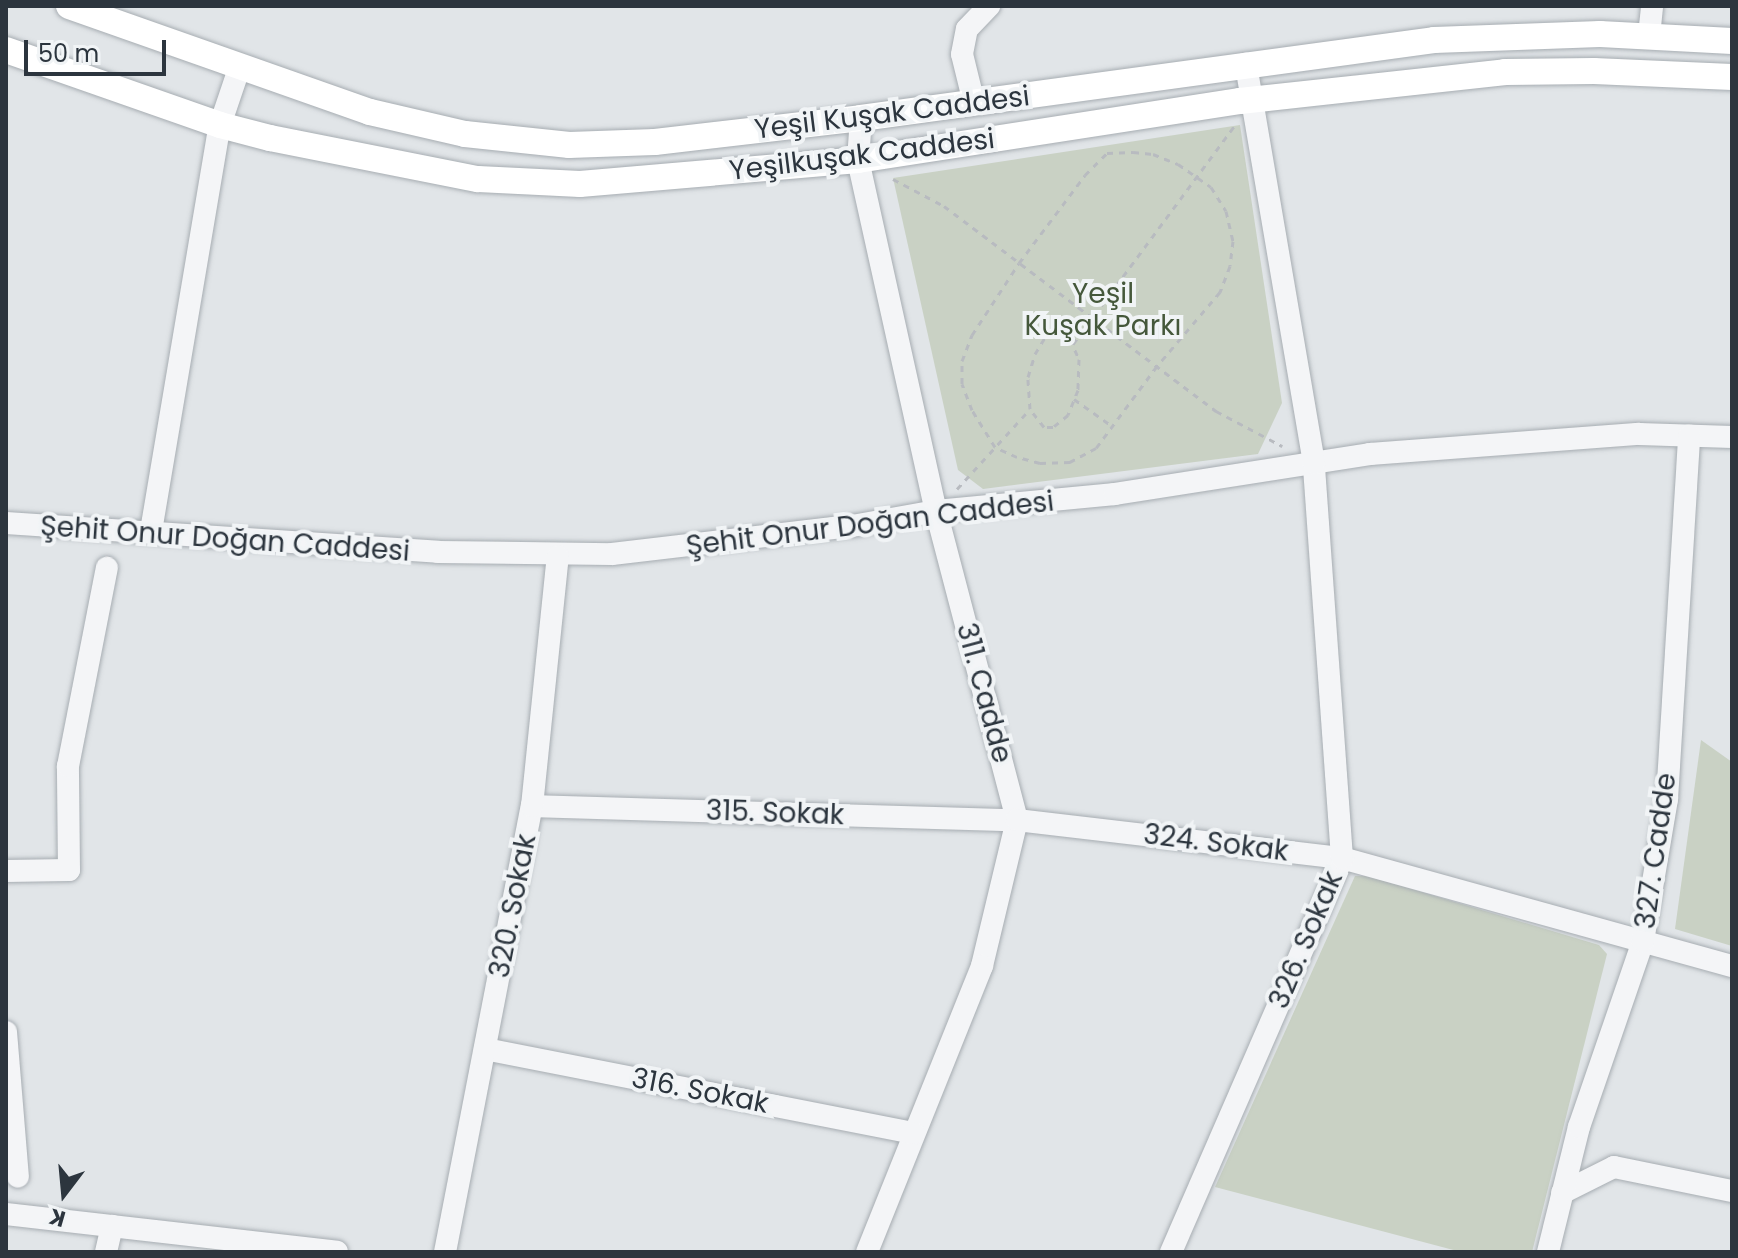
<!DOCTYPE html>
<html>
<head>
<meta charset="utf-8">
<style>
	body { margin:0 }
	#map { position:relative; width:1738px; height:1258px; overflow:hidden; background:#e1e5e8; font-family:Poppins,sans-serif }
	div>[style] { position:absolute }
	.green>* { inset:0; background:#c9d1c4 }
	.path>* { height:3px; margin-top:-1.5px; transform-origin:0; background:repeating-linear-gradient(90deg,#b8bbc0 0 6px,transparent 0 12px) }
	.roads { filter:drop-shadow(0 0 2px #a7adb2) drop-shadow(0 0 2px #a7adb2) }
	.minor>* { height:22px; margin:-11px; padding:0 11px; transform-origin:11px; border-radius:11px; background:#f4f5f7 }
	.major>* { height:26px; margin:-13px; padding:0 13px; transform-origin:13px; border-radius:13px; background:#fff }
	span { translate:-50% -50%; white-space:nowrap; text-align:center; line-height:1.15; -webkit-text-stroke:8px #f1f4f6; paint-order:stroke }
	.street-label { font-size:28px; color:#2c353e }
	.park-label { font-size:28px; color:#45583b }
	.frame { position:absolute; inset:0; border:8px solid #2c353e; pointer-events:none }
	.north { position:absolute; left:24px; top:1154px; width:80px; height:80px; -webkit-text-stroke:6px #f1f4f6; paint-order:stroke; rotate:196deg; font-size:22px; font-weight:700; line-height:32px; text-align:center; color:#2c353e }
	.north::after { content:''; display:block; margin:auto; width:28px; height:36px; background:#2c353e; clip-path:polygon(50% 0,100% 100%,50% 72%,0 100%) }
	.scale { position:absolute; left:24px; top:40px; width:142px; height:36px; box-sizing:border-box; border:4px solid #2c353e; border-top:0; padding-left:10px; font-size:24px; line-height:28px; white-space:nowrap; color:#2c353e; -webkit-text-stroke:6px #f1f4f6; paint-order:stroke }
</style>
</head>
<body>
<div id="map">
	<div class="green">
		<div style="clip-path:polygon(1240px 125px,1282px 403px,1258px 454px,983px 489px,958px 470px,893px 178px)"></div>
		<div style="clip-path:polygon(1701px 740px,1732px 762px,1732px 946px,1675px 929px)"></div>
		<div style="clip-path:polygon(1355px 876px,1368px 876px,1599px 945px,1607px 954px,1532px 1252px,1461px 1252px,1215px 1187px)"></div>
	</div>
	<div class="path">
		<div style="left:1133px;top:152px;width:20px;rotate:6deg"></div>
		<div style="left:1153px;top:154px;width:27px;rotate:22deg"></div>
		<div style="left:1178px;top:164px;width:40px;rotate:34.9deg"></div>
		<div style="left:1211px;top:187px;width:28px;rotate:58deg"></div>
		<div style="left:1226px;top:211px;width:31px;rotate:77deg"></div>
		<div style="left:1233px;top:241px;width:25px;rotate:97deg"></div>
		<div style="left:1230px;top:266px;width:28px;rotate:111deg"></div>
		<div style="left:1220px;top:292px;width:97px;rotate:130.4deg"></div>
		<div style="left:1157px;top:366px;width:102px;rotate:126.6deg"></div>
		<div style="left:1096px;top:448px;width:30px;rotate:152deg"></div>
		<div style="left:1070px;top:462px;width:30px;rotate:178deg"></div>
		<div style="left:1040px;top:463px;width:24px;rotate:-165deg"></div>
		<div style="left:1017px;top:457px;width:24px;rotate:-156deg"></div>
		<div style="left:995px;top:447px;width:44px;rotate:-121.9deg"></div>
		<div style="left:972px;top:410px;width:28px;rotate:-111deg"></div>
		<div style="left:962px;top:384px;width:23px;rotate:-90deg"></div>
		<div style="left:962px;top:361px;width:28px;rotate:-69deg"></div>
		<div style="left:972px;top:335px;width:86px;rotate:-56.9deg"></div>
		<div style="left:1019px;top:263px;width:110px;rotate:-53.1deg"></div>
		<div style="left:1085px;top:175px;width:31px;rotate:-45deg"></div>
		<div style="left:1107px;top:153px;width:26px;rotate:-2deg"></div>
		<div style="left:893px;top:179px;width:58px;rotate:27.9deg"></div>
		<div style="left:944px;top:206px;width:341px;rotate:37deg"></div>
		<div style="left:1216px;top:411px;width:75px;rotate:27.9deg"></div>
		<div style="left:1058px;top:331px;width:14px;rotate:34deg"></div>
		<div style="left:1070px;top:339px;width:22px;rotate:66deg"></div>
		<div style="left:1079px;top:359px;width:31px;rotate:92deg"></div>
		<div style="left:1078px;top:390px;width:27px;rotate:112deg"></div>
		<div style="left:1068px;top:415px;width:19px;rotate:141deg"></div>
		<div style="left:1053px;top:427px;width:9px;rotate:180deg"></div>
		<div style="left:1044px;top:427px;width:23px;rotate:-128deg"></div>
		<div style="left:1030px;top:409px;width:32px;rotate:-94deg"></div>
		<div style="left:1028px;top:377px;width:24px;rotate:-73deg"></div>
		<div style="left:1035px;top:354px;width:21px;rotate:-59deg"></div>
		<div style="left:1046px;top:336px;width:13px;rotate:-23deg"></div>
		<div style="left:1073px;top:344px;width:272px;rotate:-53.5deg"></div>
		<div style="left:1074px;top:399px;width:47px;rotate:35.4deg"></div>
		<div style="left:957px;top:489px;width:108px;rotate:-47.6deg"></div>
	</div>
	<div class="roads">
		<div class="minor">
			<div style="left:1649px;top:36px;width:30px;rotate:-84deg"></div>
			<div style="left:974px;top:103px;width:50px;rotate:-103.8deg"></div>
			<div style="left:962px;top:54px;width:25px;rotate:-79deg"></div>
			<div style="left:967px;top:29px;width:32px;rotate:-46deg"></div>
			<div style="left:861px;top:118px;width:42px;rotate:94.1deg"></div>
			<div style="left:858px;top:160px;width:360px;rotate:77.5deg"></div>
			<div style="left:936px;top:511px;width:319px;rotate:75.3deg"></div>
			<div style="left:1017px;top:820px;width:150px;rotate:103.5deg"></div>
			<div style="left:982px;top:966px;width:308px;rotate:111.9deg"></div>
			<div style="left:6px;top:523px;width:433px;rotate:3.8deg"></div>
			<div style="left:438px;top:552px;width:174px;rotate:0.7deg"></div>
			<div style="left:612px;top:554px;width:242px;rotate:-6.7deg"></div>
			<div style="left:852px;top:526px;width:85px;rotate:-10.1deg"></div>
			<div style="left:936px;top:511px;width:180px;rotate:-5.4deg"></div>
			<div style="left:1115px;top:494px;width:258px;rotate:-8.9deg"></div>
			<div style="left:1370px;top:454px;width:270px;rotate:-4.3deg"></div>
			<div style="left:1639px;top:434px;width:93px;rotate:1.8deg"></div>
			<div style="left:151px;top:531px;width:412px;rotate:-80.4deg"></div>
			<div style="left:220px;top:125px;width:59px;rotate:-71.3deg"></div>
			<div style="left:532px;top:806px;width:485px;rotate:1.7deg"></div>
			<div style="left:1017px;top:820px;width:327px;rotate:6.7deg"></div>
			<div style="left:1342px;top:858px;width:405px;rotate:15.5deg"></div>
			<div style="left:6px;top:871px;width:63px;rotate:-0.9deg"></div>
			<div style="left:69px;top:870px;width:104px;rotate:-90.6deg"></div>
			<div style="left:68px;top:766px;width:202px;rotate:-78.9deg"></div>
			<div style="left:6px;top:1032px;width:145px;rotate:85.3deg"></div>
			<div style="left:485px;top:1049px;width:437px;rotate:11.1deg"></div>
			<div style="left:1562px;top:1193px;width:58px;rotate:-26.6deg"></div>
			<div style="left:1614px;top:1167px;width:120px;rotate:11.5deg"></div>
			<div style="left:6px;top:1214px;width:333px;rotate:6.5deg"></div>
			<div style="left:106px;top:1252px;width:27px;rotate:-77deg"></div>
			<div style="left:445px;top:1252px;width:454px;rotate:-79deg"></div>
			<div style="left:532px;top:806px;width:251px;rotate:-84.1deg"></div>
			<div style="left:1171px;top:1252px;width:430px;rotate:-66.5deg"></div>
			<div style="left:1342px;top:858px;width:396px;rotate:-94.1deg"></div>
			<div style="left:1314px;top:463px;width:405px;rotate:-99.7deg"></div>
			<div style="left:1548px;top:1252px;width:129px;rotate:-76.1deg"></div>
			<div style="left:1579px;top:1127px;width:197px;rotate:-71deg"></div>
			<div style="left:1643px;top:941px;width:144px;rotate:-80.4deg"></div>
			<div style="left:1667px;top:799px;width:364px;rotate:-86.5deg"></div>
		</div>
		<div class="major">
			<div style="left:69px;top:6px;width:319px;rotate:19.4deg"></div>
			<div style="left:370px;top:112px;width:98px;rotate:13deg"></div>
			<div style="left:465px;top:134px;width:105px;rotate:6deg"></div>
			<div style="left:569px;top:145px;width:86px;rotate:-2deg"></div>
			<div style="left:655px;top:142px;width:207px;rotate:-6.6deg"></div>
			<div style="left:861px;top:118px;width:578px;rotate:-7.75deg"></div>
			<div style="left:1434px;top:40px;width:166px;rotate:-2.1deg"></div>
			<div style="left:1600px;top:34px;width:132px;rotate:3deg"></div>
			<div style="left:6px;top:50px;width:227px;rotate:19.3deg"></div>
			<div style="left:220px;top:125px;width:52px;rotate:14.6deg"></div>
			<div style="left:270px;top:138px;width:212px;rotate:11.2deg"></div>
			<div style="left:478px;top:179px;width:102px;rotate:2.8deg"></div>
			<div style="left:580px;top:184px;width:279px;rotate:-4.9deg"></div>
			<div style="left:858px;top:160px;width:387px;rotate:-8.8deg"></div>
			<div style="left:1240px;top:101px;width:267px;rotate:-6.2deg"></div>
			<div style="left:1505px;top:72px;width:89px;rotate:-0.6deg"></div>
			<div style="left:1594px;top:71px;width:138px;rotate:2.5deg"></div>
		</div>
	</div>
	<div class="street-label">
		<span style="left:892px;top:113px;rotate:-7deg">Yeşil Kuşak Caddesi</span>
		<span style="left:862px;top:155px;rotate:-7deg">Yeşilkuşak Caddesi</span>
		<span style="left:870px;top:524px;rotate:-7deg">Şehit Onur Doğan Caddesi</span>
		<span style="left:225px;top:539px;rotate:4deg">Şehit Onur Doğan Caddesi</span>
		<span style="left:984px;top:693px;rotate:75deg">311. Cadde</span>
		<span style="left:775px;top:813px;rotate:2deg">315. Sokak</span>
		<span style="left:1216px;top:843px;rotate:7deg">324. Sokak</span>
		<span style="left:1656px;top:851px;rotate:-82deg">327. Cadde</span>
		<span style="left:513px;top:906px;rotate:-79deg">320. Sokak</span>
		<span style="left:1306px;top:940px;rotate:-67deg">326. Sokak</span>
		<span style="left:700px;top:1091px;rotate:11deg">316. Sokak</span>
	</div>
	<div class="park-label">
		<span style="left:1103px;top:310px">Yeşil<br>Kuşak Parkı</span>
	</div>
	<div class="frame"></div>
	<div class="north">K</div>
	<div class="scale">50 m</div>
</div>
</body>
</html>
